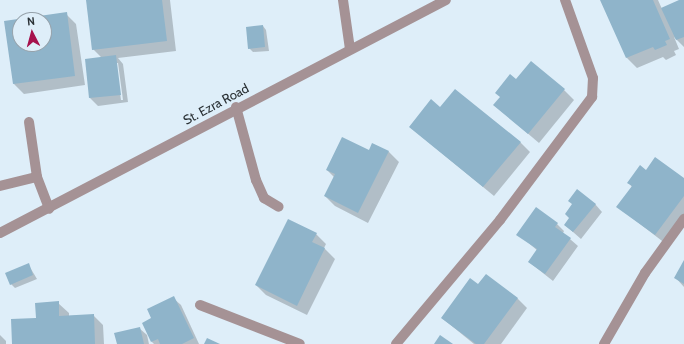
<!DOCTYPE html>
<html>
<head>
<meta charset="utf-8">
<style>
	body { margin:0 }
	#map { position:relative; width:684px; height:344px; overflow:hidden; background:#deeef9; font-family:Cabin,sans-serif }
	div>[style] { position:absolute }
	.shadow>* { inset:0; background:#0003 }
	.building>* { inset:0; background:#8fb4ca }
	.lane>* { height:10px; margin:-5px; padding:0 5px; transform-origin:5px; border-radius:5px; background:#a59295 }
	.street>* { height:10px; margin:-5px; padding:0 5px; transform-origin:5px; border-radius:5px; background:#a59295 }
	span { translate:-50% -50%; white-space:nowrap; text-align:center; line-height:1.15; -webkit-text-stroke:3px #deeef9; paint-order:stroke }
	.street-label { font-size:13px; color:#2a3135 }
	.north { position:absolute; left:12px; top:12px; width:40px; height:40px; box-sizing:border-box; background:#deeef9; border:1px solid #96a2ab; border-radius:50%; rotate:354deg; font-size:11px; font-weight:700; line-height:16px; text-align:center; color:#2a3135 }
	.north::after { content:''; display:block; margin:auto; width:14px; height:18px; background:#a6124d; clip-path:polygon(50% 0,100% 100%,50% 72%,0 100%) }
</style>
</head>
<body>
<div id="map">
	<div class="shadow">
		<div style="clip-path:polygon(evenodd,87px 0,170px 0,176px 51px,118px 58px,123px 64px,128px 102px,98px 106px,90px 98px,86px 60px,102px 58px,93px 49px,87px 0,116px 63px,118px 63px,123px 100px,121px 100px,116px 63px)"></div>
		<div style="clip-path:polygon(601px 0,658px 0,662px 9px,684px 0,684px 47px,674px 37px,679px 49px,674px 51px,676px 55px,666px 60px,663px 57px,637px 68px,627px 58px)"></div>
		<div style="clip-path:polygon(evenodd,66px 14px,76px 24px,85px 85px,24px 94px,14px 84px,5px 22px,66px 14px,20px 20px,44px 20px,44px 44px,20px 44px,20px 20px)"></div>
		<div style="clip-path:polygon(263px 26px,266px 30px,269px 51px,253px 52px,249px 48px)"></div>
		<div style="clip-path:polygon(564px 90px,574px 100px,539px 143px,494px 105px)"></div>
		<div style="clip-path:polygon(440px 109px,520px 142px,530px 152px,494px 196px,410px 127px)"></div>
		<div style="clip-path:polygon(373px 144px,389px 152px,399px 162px,368px 223px,335px 206px,325px 196px,334px 177px,327px 170px,369px 151px)"></div>
		<div style="clip-path:polygon(646px 171px,684px 179px,684px 219px,666px 244px,618px 207px,632px 187px,629px 183px)"></div>
		<div style="clip-path:polygon(595px 204px,602px 212px,581px 239px,565px 225px,570px 218px,573px 205px)"></div>
		<div style="clip-path:polygon(557px 224px,564px 231px,563px 233px,578px 246px,553px 281px,529px 262px,538px 251px,518px 234px)"></div>
		<div style="clip-path:polygon(316px 234px,326px 244px,324px 248px,335px 259px,307px 315px,266px 295px,256px 285px)"></div>
		<div style="clip-path:polygon(684px 262px,684px 287px,675px 277px)"></div>
		<div style="clip-path:polygon(28px 264px,37px 279px,15px 288px,11px 284px)"></div>
		<div style="clip-path:polygon(478px 285px,517px 298px,527px 308px,501px 344px,474px 344px,442px 318px)"></div>
		<div style="clip-path:polygon(173px 298px,181px 305px,199px 344px,154px 344px,152px 342px,153px 319px)"></div>
		<div style="clip-path:polygon(58px 303px,69px 313px,69px 316px,93px 315px,103px 325px,104px 344px,13px 344px,37px 319px)"></div>
		<div style="clip-path:polygon(139px 328px,147px 335px,149px 344px,118px 344px)"></div>
		<div style="clip-path:polygon(0 335px,6px 341px,6px 344px,0 344px)"></div>
	</div>
	<div class="building">
		<div style="clip-path:polygon(86px 0,162px 0,167px 41px,92px 50px)"></div>
		<div style="clip-path:polygon(600px 0,653px 0,670px 39px,665px 41px,667px 45px,655px 50px,653px 47px,626px 58px)"></div>
		<div style="clip-path:polygon(679px 0,684px 0,684px 37px,676px 40px,661px 8px)"></div>
		<div style="clip-path:polygon(evenodd,67px 12px,75px 76px,13px 84px,4px 21px,67px 12px,20px 20px,44px 20px,44px 44px,20px 44px,20px 20px)"></div>
		<div style="clip-path:polygon(263px 25px,265px 47px,248px 49px,246px 27px)"></div>
		<div style="clip-path:polygon(116px 55px,121px 95px,89px 98px,85px 59px)"></div>
		<div style="clip-path:polygon(531px 61px,565px 89px,528px 134px,493px 105px,500px 97px,495px 93px,510px 74px,516px 79px)"></div>
		<div style="clip-path:polygon(455px 89px,521px 142px,483px 187px,409px 127px,431px 99px,440px 107px)"></div>
		<div style="clip-path:polygon(342px 137px,369px 150px,372px 143px,389px 151px,358px 213px,324px 196px,335px 174px,326px 170px)"></div>
		<div style="clip-path:polygon(655px 157px,684px 178px,684px 196px,655px 235px,616px 207px,632px 186px,627px 183px,640px 165px,646px 170px)"></div>
		<div style="clip-path:polygon(577px 189px,596px 204px,573px 232px,564px 225px,569px 218px,565px 214px,572px 204px,568px 201px)"></div>
		<div style="clip-path:polygon(536px 207px,558px 223px,555px 227px,571px 238px,545px 274px,528px 262px,537px 249px,516px 235px)"></div>
		<div style="clip-path:polygon(288px 219px,317px 233px,312px 242px,325px 248px,297px 306px,255px 285px)"></div>
		<div style="clip-path:polygon(684px 260px,684px 284px,674px 278px)"></div>
		<div style="clip-path:polygon(29px 263px,33px 275px,10px 285px,5px 273px)"></div>
		<div style="clip-path:polygon(486px 274px,518px 298px,484px 344px,476px 344px,441px 318px,470px 278px,478px 284px)"></div>
		<div style="clip-path:polygon(174px 296px,194px 338px,182px 344px,160px 344px,158px 339px,151px 342px,142px 323px,151px 318px,147px 309px)"></div>
		<div style="clip-path:polygon(59px 301px,59px 316px,94px 314px,95px 344px,12px 344px,11px 319px,36px 318px,35px 303px)"></div>
		<div style="clip-path:polygon(140px 327px,144px 344px,117px 344px,114px 333px)"></div>
		<div style="clip-path:polygon(440px 335px,453px 344px,434px 344px)"></div>
		<div style="clip-path:polygon(207px 338px,220px 344px,204px 344px)"></div>
	</div>
	<div class="lane">
		<div style="left:343px;top:0;width:49px;rotate:81.9deg"></div>
		<div style="left:236px;top:107px;width:76px;rotate:74.7deg"></div>
		<div style="left:256px;top:180px;width:20px;rotate:66deg"></div>
		<div style="left:264px;top:198px;width:17px;rotate:31deg"></div>
		<div style="left:29px;top:122px;width:56px;rotate:81.7deg"></div>
		<div style="left:37px;top:177px;width:34px;rotate:69deg"></div>
		<div style="left:0;top:186px;width:38px;rotate:-14deg"></div>
	</div>
	<div class="street">
		<div style="left:0;top:233px;width:503px;rotate:-27.58deg"></div>
		<div style="left:200px;top:305px;width:107px;rotate:21.3deg"></div>
		<div style="left:396px;top:344px;width:162px;rotate:-50deg"></div>
		<div style="left:500px;top:220px;width:154px;rotate:-53.2deg"></div>
		<div style="left:592px;top:97px;width:19px;rotate:-87deg"></div>
		<div style="left:593px;top:78px;width:83px;rotate:-109.7deg"></div>
		<div style="left:604px;top:344px;width:82px;rotate:-60deg"></div>
		<div style="left:645px;top:273px;width:67px;rotate:-54.2deg"></div>
	</div>
	<div class="street-label">
		<span style="left:216px;top:104px;rotate:-28deg">St. Ezra Road</span>
	</div>
	<div class="north">N</div>
</div>
</body>
</html>
